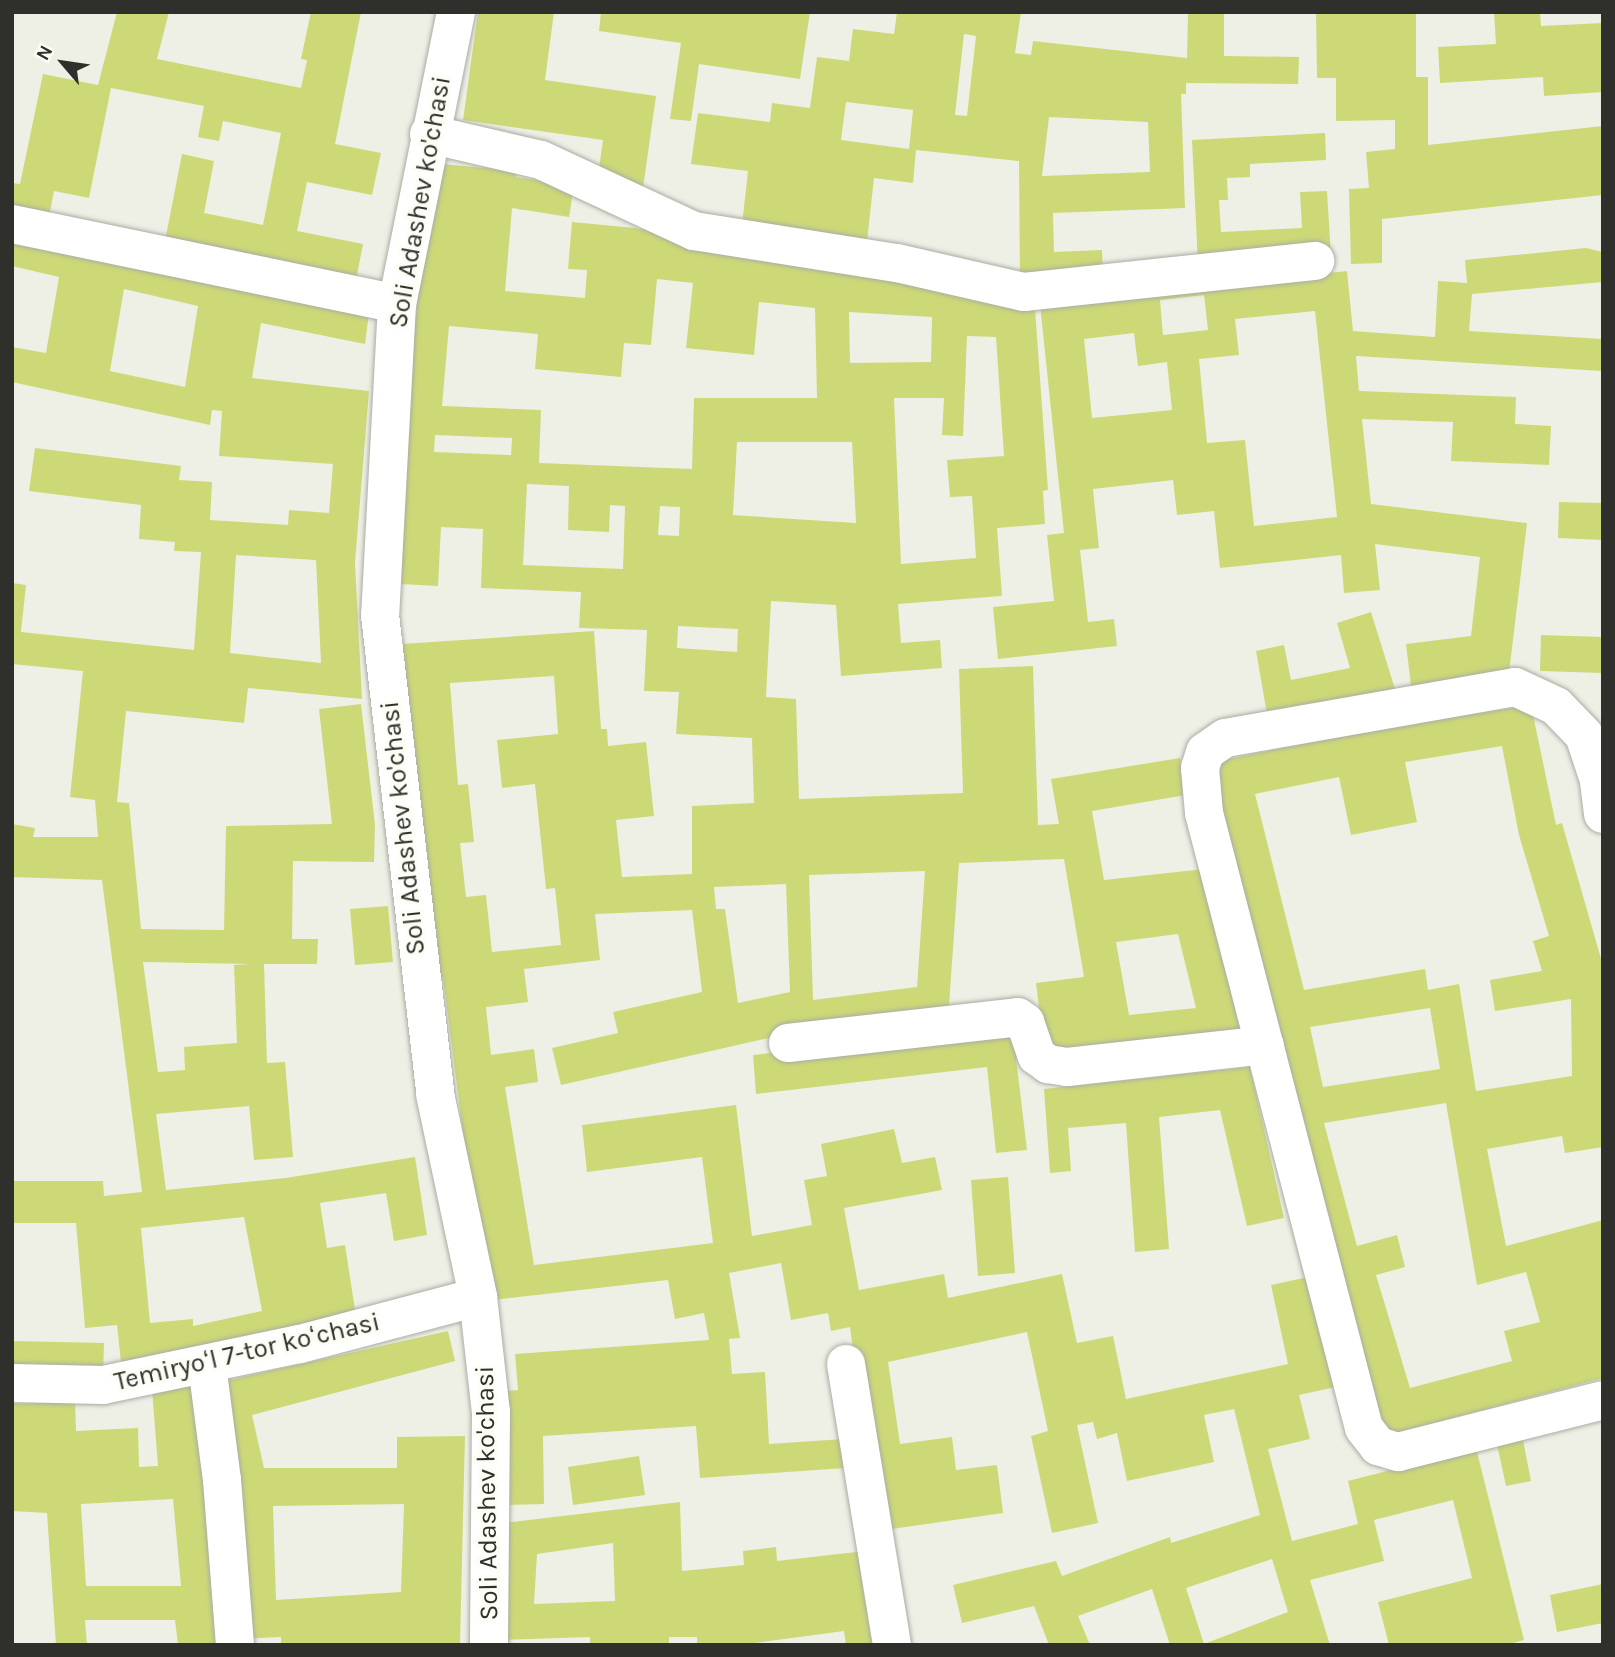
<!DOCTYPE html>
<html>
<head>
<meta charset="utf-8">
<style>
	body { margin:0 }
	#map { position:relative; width:1615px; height:1657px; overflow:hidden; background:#eef0e6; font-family:Karla,sans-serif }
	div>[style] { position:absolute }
	.building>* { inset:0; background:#cdd977 }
	.roads { filter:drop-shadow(0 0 2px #aaaca3) drop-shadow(0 0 2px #aaaca3) }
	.minor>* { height:38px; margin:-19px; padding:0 19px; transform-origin:19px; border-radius:19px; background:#fff }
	span { translate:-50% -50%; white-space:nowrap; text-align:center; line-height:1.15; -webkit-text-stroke:7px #fcfdf4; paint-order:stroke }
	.street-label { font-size:26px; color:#2f2f2c }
	.frame { position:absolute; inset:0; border:14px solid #2f2f2c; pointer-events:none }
	.north { position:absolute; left:28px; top:28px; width:70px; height:70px; -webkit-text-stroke:5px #fcfdf4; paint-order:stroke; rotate:299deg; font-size:19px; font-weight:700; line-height:28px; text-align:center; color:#2f2f2c }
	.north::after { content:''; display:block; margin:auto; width:24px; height:32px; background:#2f2f2c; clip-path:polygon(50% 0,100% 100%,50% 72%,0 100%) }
</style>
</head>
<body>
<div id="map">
	<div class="building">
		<div style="clip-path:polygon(117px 12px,169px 12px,157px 59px,301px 88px,307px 60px,301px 59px,311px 12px,361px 12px,335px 144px,381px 153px,372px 195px,307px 182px,297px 231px,363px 244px,355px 285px,164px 246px,182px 154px,214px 161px,204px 213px,263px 225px,281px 133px,223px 121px,219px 141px,198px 137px,204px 106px,111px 88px,89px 198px,54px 191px,47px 226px,12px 219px,12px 183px,20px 184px,43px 74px,98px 85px)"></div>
		<div style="clip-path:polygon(478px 12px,554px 12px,545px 80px,656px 96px,643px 188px,597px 182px,603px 140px,463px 120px)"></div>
		<div style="clip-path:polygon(601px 12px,810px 12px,800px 79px,699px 64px,691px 121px,670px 119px,681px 43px,599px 31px)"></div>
		<div style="clip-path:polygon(evenodd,897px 12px,1021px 12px,1015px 53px,1031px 55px,1033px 41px,1187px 58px,1188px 12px,1224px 12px,1224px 56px,1299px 57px,1298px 84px,1186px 83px,1186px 94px,1181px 94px,1185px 208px,1053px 213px,1054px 252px,1102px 250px,1103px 280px,1020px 283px,1019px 161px,916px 150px,913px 183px,874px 178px,866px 250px,741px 234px,748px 171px,691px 164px,698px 113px,770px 122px,772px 103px,810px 108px,817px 57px,849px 61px,853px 29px,894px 34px,897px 12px,964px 34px,976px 36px,967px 116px,955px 115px,964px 34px,897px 12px,846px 102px,913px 110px,909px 149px,841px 140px,846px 102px,897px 12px,1049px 117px,1148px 122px,1150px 172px,1042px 176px,1049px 117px)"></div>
		<div style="clip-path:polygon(1316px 12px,1416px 12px,1416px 77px,1428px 77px,1428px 145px,1603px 126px,1603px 195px,1382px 219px,1382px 263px,1351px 264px,1349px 189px,1369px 188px,1366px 152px,1395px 149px,1395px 120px,1336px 121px,1336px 78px,1317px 78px)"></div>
		<div style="clip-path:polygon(1494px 12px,1540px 12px,1541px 26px,1603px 23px,1603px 92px,1544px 96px,1543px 77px,1440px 83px,1438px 47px,1496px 44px)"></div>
		<div style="clip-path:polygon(1325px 133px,1326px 160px,1250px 164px,1250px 177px,1227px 178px,1228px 200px,1219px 200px,1221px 232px,1302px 228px,1300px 192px,1327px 191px,1331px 256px,1198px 264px,1192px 140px)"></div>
		<div style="clip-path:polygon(evenodd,431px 163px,517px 171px,516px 177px,574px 186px,569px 217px,512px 208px,505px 291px,585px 298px,587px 270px,568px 269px,572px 222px,635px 228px,740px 252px,1034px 295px,1048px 490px,1043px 491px,1045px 524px,997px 528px,1002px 596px,898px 604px,901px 643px,940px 640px,942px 668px,841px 676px,836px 605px,771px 601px,766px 697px,796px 699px,799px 799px,963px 793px,959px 669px,1033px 666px,1038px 825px,1059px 824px,1051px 779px,1180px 758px,1186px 795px,1092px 811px,1104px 880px,1204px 869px,1242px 1040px,1045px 1057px,1036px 983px,1084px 977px,1064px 859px,959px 863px,948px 1020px,791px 1033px,561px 1085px,552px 1048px,618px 1033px,613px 1012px,702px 992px,692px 910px,595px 914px,600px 960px,524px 969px,528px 1002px,486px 1007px,491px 1055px,534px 1049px,538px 1082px,505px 1087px,534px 1265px,713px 1243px,702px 1157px,587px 1172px,582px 1125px,736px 1105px,752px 1236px,812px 1225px,804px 1180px,827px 1176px,821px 1144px,894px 1129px,902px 1163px,935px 1157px,942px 1190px,844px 1208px,859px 1290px,944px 1274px,948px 1298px,1062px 1274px,1077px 1343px,1113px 1336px,1126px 1399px,1288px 1364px,1271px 1285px,1313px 1276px,1336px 1387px,1299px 1395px,1310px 1439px,1268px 1449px,1292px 1541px,1358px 1524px,1348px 1481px,1476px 1448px,1524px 1640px,1506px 1645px,1389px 1645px,1378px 1602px,1472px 1578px,1453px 1500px,1374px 1520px,1384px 1561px,1310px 1580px,1330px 1645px,1170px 1645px,1152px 1589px,1078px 1616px,1090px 1645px,1049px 1645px,1034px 1606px,962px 1623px,953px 1585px,1056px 1561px,1062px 1576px,1170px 1537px,1171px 1543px,1260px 1515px,1234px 1409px,1204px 1415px,1214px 1462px,1127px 1481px,1117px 1433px,1097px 1439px,1093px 1422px,1077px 1425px,1098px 1523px,1052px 1533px,1031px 1436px,1048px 1431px,1027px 1332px,888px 1362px,900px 1444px,952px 1437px,956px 1470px,997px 1465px,1003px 1513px,878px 1531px,850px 1327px,831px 1331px,828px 1313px,791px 1320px,781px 1263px,729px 1273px,740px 1338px,729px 1339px,732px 1374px,765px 1372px,769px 1444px,843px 1439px,845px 1468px,700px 1478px,696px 1426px,543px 1436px,544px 1504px,507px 1505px,505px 1391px,518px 1390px,515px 1354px,709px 1340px,704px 1313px,675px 1319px,668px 1280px,493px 1300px,465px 1148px,443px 977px,439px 978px,402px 644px,594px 631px,601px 729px,607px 729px,608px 746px,646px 742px,654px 816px,616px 820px,622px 877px,692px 874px,692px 806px,754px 803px,752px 738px,676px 734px,679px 692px,644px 691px,647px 630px,579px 628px,581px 592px,481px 588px,483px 529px,441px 527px,438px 586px,400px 584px,407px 405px,431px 163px,657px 279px,693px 283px,686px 348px,754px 355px,759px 302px,815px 308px,817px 398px,694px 398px,692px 469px,539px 463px,541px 410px,442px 406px,449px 326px,538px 334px,535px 369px,621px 377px,624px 343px,651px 345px,657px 279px,431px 163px,849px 312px,932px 317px,931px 362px,850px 363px,849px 312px,431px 163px,967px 336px,996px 337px,1004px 456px,947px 460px,950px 497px,972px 496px,976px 558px,901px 564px,894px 398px,944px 398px,942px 435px,963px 436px,967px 336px,431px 163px,435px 435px,512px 438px,511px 455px,434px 452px,435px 435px,431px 163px,737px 442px,852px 442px,856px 523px,733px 515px,737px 442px,431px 163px,527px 484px,569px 486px,568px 530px,609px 532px,610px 505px,625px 506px,623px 569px,523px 565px,527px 484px,431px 163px,660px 506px,680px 507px,679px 536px,658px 535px,660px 506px,431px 163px,678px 626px,738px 629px,737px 652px,677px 648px,678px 626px,431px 163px,554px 676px,558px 734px,497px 740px,502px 788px,535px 784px,546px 889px,555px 888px,561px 945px,492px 952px,486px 895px,466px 897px,460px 843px,474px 842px,468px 784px,458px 785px,450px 683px,554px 676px,431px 163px,925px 871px,917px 987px,813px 1000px,809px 875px,925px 871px,431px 163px,786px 884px,790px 992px,738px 1003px,725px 909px,716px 909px,714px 887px,786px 884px,431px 163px,1178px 934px,1196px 1008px,1129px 1015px,1116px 942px,1178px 934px,431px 163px,1272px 1559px,1288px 1612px,1204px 1644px,1186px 1588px,1272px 1559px)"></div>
		<div style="clip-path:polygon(evenodd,12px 231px,369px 313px,365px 344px,261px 323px,252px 378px,369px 391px,355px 563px,362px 699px,248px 688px,244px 723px,126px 711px,117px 802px,129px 803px,141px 929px,224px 930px,226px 826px,332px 824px,319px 709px,361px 704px,375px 825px,374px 862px,293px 861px,292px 939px,318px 939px,317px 964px,264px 964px,267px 1063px,285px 1062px,293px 1157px,254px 1160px,249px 1106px,156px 1114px,166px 1190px,286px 1178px,415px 1157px,427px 1235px,394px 1241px,386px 1193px,320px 1203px,327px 1248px,345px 1245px,356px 1316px,121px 1362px,117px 1325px,85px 1328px,76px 1223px,12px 1223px,12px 1181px,103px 1181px,104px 1196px,142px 1192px,102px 880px,12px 877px,12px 824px,35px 828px,33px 837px,98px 837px,95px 800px,70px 797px,83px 671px,12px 664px,12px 583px,26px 585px,21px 632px,194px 650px,201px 552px,174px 551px,175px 542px,139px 539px,141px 505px,29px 491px,35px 448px,181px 466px,179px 480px,212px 482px,210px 520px,288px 525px,289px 510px,329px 513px,333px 464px,219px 456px,222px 411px,212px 410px,210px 425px,12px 382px,12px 347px,46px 353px,59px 277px,12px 266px,12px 231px,124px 289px,198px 306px,185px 387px,110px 371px,124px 289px,12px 231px,236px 555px,316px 560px,321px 663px,230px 653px,236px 555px,12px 231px,143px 962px,250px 964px,234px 965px,237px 1043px,184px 1047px,185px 1070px,158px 1072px,143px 962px,12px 231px,244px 1217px,262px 1311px,193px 1326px,193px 1319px,150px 1323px,141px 1228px,244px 1217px)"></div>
		<div style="clip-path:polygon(evenodd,1586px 248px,1603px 252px,1603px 282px,1472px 294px,1469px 331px,1603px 339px,1602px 371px,1356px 356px,1359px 391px,1516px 397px,1515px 424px,1551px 426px,1549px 465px,1451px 461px,1453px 422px,1362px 419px,1371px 504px,1527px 523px,1509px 673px,1411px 686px,1406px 644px,1471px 636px,1480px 557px,1375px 544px,1380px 590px,1344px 593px,1341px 555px,1220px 568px,1214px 511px,1177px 515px,1173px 480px,1093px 489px,1099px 548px,1080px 550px,1088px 622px,1114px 619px,1117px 646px,998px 659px,993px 607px,1054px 601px,1047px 535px,1064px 533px,1039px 295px,1231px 283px,1347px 271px,1353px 331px,1435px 337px,1438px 281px,1467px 283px,1465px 260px,1586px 248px,1204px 295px,1208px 330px,1163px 335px,1160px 300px,1204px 295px,1586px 248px,1315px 311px,1337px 517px,1254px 526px,1245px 440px,1207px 443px,1199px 359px,1239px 355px,1235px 319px,1315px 311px,1586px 248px,1134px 333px,1138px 366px,1167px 362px,1172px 410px,1092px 418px,1084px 339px,1134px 333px)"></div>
		<div style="clip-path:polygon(1559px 502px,1603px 503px,1603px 540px,1558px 538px)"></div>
		<div style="clip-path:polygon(1371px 612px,1395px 689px,1267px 714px,1256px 651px,1284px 645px,1291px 680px,1350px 668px,1337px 623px)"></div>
		<div style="clip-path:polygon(1541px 635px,1603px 637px,1603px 673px,1540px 671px)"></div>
		<div style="clip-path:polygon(evenodd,1531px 705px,1556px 825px,1562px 823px,1602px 962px,1603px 1147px,1565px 1153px,1562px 1136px,1487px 1149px,1506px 1246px,1603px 1220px,1603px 1378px,1385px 1436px,1209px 763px,1361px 732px,1531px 705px,1502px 746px,1519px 835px,1549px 936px,1533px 941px,1542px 971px,1490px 980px,1495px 1011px,1571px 999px,1572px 1076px,1476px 1091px,1459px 984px,1428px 990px,1425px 969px,1304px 990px,1255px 794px,1339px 777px,1351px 835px,1417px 822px,1405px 762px,1502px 746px,1531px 705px,1430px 1008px,1440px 1069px,1323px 1087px,1310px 1027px,1430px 1008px,1531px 705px,1446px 1103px,1477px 1285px,1526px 1272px,1540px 1322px,1504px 1331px,1512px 1361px,1410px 1388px,1376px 1275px,1405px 1267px,1397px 1235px,1357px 1246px,1324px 1123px,1446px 1103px)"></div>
		<div style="clip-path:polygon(388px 906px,393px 962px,355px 965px,350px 909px)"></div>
		<div style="clip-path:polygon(1012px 1024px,1027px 1150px,996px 1153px,987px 1067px,756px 1094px,753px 1055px)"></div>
		<div style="clip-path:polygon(1250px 1067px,1284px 1218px,1247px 1226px,1220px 1110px,1159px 1117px,1169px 1249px,1135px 1252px,1126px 1123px,1068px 1128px,1071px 1171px,1050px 1173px,1044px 1089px)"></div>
		<div style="clip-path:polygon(1008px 1177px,1015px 1273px,978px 1276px,971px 1180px)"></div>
		<div style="clip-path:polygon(evenodd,448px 1331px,455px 1361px,252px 1415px,264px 1468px,397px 1468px,397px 1437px,465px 1436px,460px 1645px,281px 1645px,281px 1637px,240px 1639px,212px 1384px,448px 1331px,404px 1504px,401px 1592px,276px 1600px,273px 1506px,404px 1504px)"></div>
		<div style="clip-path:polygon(12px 1341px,104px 1343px,103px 1379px,12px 1377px)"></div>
		<div style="clip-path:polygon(evenodd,198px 1386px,222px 1645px,178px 1645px,175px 1620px,85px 1620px,87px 1645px,56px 1645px,47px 1513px,12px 1511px,12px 1404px,75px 1402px,76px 1431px,138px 1428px,139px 1467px,158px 1466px,152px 1390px,198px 1386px,173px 1499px,181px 1586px,86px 1586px,81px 1504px,173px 1499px)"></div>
		<div style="clip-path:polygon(1521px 1430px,1531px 1481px,1506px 1486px,1495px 1435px)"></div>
		<div style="clip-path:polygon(639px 1456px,645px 1495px,573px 1505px,568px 1467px)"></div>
		<div style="clip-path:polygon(evenodd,680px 1502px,682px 1571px,744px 1565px,743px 1551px,776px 1547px,777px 1561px,865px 1551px,876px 1645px,846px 1645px,844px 1631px,739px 1645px,697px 1645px,697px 1637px,669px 1637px,669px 1645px,590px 1645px,590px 1637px,498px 1640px,503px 1523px,680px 1502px,613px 1543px,615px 1601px,534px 1604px,537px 1554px,613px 1543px)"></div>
		<div style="clip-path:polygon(1603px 1584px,1603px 1623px,1557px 1632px,1550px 1595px)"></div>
	</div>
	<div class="roads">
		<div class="minor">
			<div style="left:456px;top:12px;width:298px;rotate:101.4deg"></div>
			<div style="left:397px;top:304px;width:311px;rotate:93.1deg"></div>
			<div style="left:380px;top:615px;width:482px;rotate:83.4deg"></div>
			<div style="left:435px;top:1094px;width:208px;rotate:78deg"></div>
			<div style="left:478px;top:1297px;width:116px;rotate:83.6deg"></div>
			<div style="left:491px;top:1412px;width:233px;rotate:90.5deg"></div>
			<div style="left:429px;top:134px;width:115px;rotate:13.1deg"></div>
			<div style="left:541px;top:160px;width:169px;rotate:24.9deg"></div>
			<div style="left:694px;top:231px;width:206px;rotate:9deg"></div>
			<div style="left:897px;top:263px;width:130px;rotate:12.9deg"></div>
			<div style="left:1024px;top:292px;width:293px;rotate:-6.1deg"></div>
			<div style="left:12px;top:224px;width:393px;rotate:11.7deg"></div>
			<div style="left:1603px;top:814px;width:34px;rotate:-97deg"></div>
			<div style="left:1599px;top:780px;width:47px;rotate:-108.4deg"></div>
			<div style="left:1584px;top:735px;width:40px;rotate:-134deg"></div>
			<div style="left:1556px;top:706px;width:45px;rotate:-155.1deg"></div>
			<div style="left:1515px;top:687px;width:294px;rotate:170deg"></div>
			<div style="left:1225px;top:738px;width:24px;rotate:145deg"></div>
			<div style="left:1205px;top:752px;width:17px;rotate:107deg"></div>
			<div style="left:1200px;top:768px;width:45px;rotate:84.9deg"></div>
			<div style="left:1204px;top:813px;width:635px;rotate:75.42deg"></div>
			<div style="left:1364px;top:1428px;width:23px;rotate:52deg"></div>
			<div style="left:1378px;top:1446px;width:21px;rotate:17deg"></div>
			<div style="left:1398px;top:1452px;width:211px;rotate:-14.2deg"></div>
			<div style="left:788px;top:1043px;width:231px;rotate:-6.4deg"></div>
			<div style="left:1018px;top:1017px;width:9px;rotate:36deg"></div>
			<div style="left:1025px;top:1022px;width:36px;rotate:71deg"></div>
			<div style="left:1037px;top:1056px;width:14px;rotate:36deg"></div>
			<div style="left:1048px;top:1064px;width:19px;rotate:9deg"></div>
			<div style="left:1067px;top:1067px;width:199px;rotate:-6.3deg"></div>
			<div style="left:846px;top:1364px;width:285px;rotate:80.7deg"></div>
			<div style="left:207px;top:1365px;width:116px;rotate:82.6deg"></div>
			<div style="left:222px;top:1480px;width:166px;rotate:85.5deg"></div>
			<div style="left:12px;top:1383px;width:91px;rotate:1.3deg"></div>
			<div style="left:103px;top:1385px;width:201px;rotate:-11.8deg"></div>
			<div style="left:300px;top:1344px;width:184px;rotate:-14.8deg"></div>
		</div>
	</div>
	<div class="street-label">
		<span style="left:420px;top:202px;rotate:-80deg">Soli Adashev ko'chasi</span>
		<span style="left:403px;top:828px;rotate:-96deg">Soli Adashev ko'chasi</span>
		<span style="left:247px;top:1352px;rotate:-13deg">Temiryoʻl 7-tor koʻchasi</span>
		<span style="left:487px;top:1493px;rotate:-91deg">Soli Adashev ko'chasi</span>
	</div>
	<div class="frame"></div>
	<div class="north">N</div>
</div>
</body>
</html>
